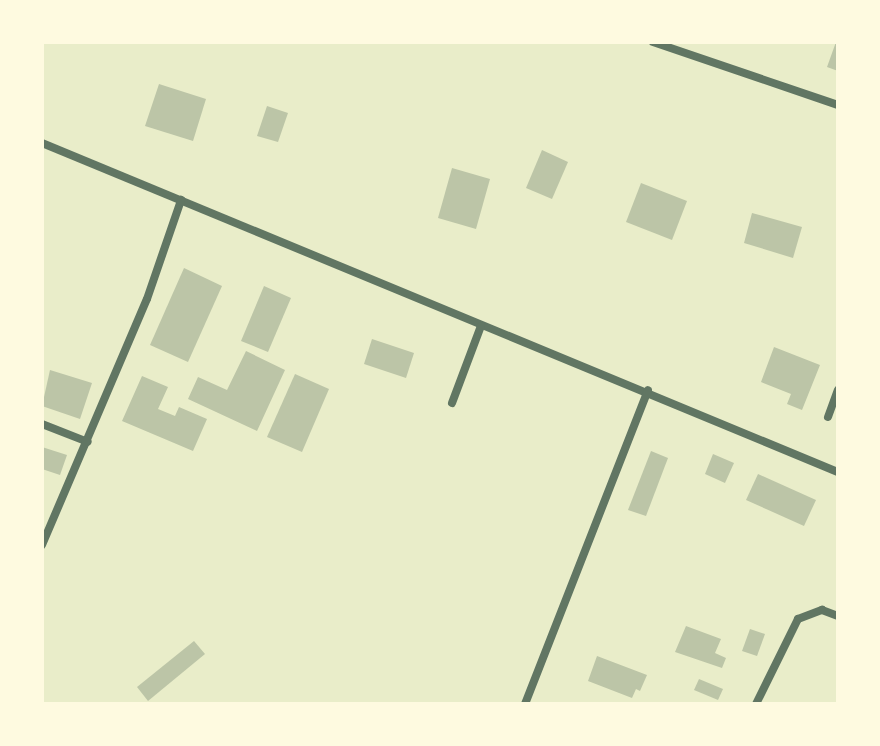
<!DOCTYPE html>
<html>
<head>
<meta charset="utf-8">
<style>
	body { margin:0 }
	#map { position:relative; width:880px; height:746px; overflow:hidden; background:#e9edc9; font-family:"Space Grotesk",sans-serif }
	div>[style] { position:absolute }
	.building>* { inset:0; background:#bcc5a7 }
	.minor>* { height:8px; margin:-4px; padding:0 4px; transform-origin:4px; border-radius:4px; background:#617663 }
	span { translate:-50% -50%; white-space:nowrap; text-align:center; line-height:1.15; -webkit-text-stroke:6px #fefae0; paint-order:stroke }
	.frame { position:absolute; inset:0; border:44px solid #fefae0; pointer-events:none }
</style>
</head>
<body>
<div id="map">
	<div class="building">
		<div style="clip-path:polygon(836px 42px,838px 42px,838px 71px,827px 67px)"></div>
		<div style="clip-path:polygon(159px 84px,206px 99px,193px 141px,145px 126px)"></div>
		<div style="clip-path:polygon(267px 106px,288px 113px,278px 142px,257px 136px)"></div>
		<div style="clip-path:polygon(542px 150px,568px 162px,552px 199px,526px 188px)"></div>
		<div style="clip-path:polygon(452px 168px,490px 179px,476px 229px,438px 218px)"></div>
		<div style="clip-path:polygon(641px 183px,687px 201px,672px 240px,626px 222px)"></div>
		<div style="clip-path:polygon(752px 213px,802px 227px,793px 258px,744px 243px)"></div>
		<div style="clip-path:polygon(184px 268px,222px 286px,188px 362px,150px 345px)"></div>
		<div style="clip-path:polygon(264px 286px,291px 298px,268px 352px,241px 341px)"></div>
		<div style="clip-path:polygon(372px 339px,414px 353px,406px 378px,364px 364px)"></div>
		<div style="clip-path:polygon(774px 347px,820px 365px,802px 410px,787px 404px,791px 394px,761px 382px)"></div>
		<div style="clip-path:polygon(246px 351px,285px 370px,257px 431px,188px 399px,198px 377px,227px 390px)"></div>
		<div style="clip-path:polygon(50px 370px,92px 383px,80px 419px,42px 406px)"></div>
		<div style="clip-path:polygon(295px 374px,329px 389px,302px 452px,267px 437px)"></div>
		<div style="clip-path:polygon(142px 376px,168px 387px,158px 409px,175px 416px,179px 407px,207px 419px,193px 451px,122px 421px)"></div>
		<div style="clip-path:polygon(42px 447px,67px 455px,60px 475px,42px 469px)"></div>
		<div style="clip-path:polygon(651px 451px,668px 458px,646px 516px,628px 510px)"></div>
		<div style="clip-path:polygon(713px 454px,734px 463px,725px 483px,705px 474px)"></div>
		<div style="clip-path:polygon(758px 474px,816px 500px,804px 526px,746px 500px)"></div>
		<div style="clip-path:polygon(686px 626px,721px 639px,715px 653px,726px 658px,722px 668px,675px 652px)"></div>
		<div style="clip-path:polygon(750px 629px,765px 634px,757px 656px,742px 651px)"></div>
		<div style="clip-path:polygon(194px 641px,205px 654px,148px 701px,137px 687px)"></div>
		<div style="clip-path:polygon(597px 656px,647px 675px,640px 691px,636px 689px,632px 698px,588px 681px)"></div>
		<div style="clip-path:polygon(699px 679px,723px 689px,718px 700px,694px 690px)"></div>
	</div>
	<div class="minor">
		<div style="left:653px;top:42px;width:195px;rotate:18.8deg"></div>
		<div style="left:42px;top:143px;width:861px;rotate:22.46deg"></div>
		<div style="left:452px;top:403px;width:82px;rotate:-69.4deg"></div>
		<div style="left:828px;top:417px;width:29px;rotate:-70deg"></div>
		<div style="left:42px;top:424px;width:49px;rotate:21.4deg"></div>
		<div style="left:42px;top:545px;width:267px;rotate:-66.9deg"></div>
		<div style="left:147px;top:299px;width:105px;rotate:-71deg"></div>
		<div style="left:525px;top:704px;width:337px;rotate:-68.6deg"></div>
		<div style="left:756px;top:704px;width:95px;rotate:-63.7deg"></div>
		<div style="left:798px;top:619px;width:26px;rotate:-21deg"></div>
		<div style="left:822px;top:610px;width:17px;rotate:21deg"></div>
	</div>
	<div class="frame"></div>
</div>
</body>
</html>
